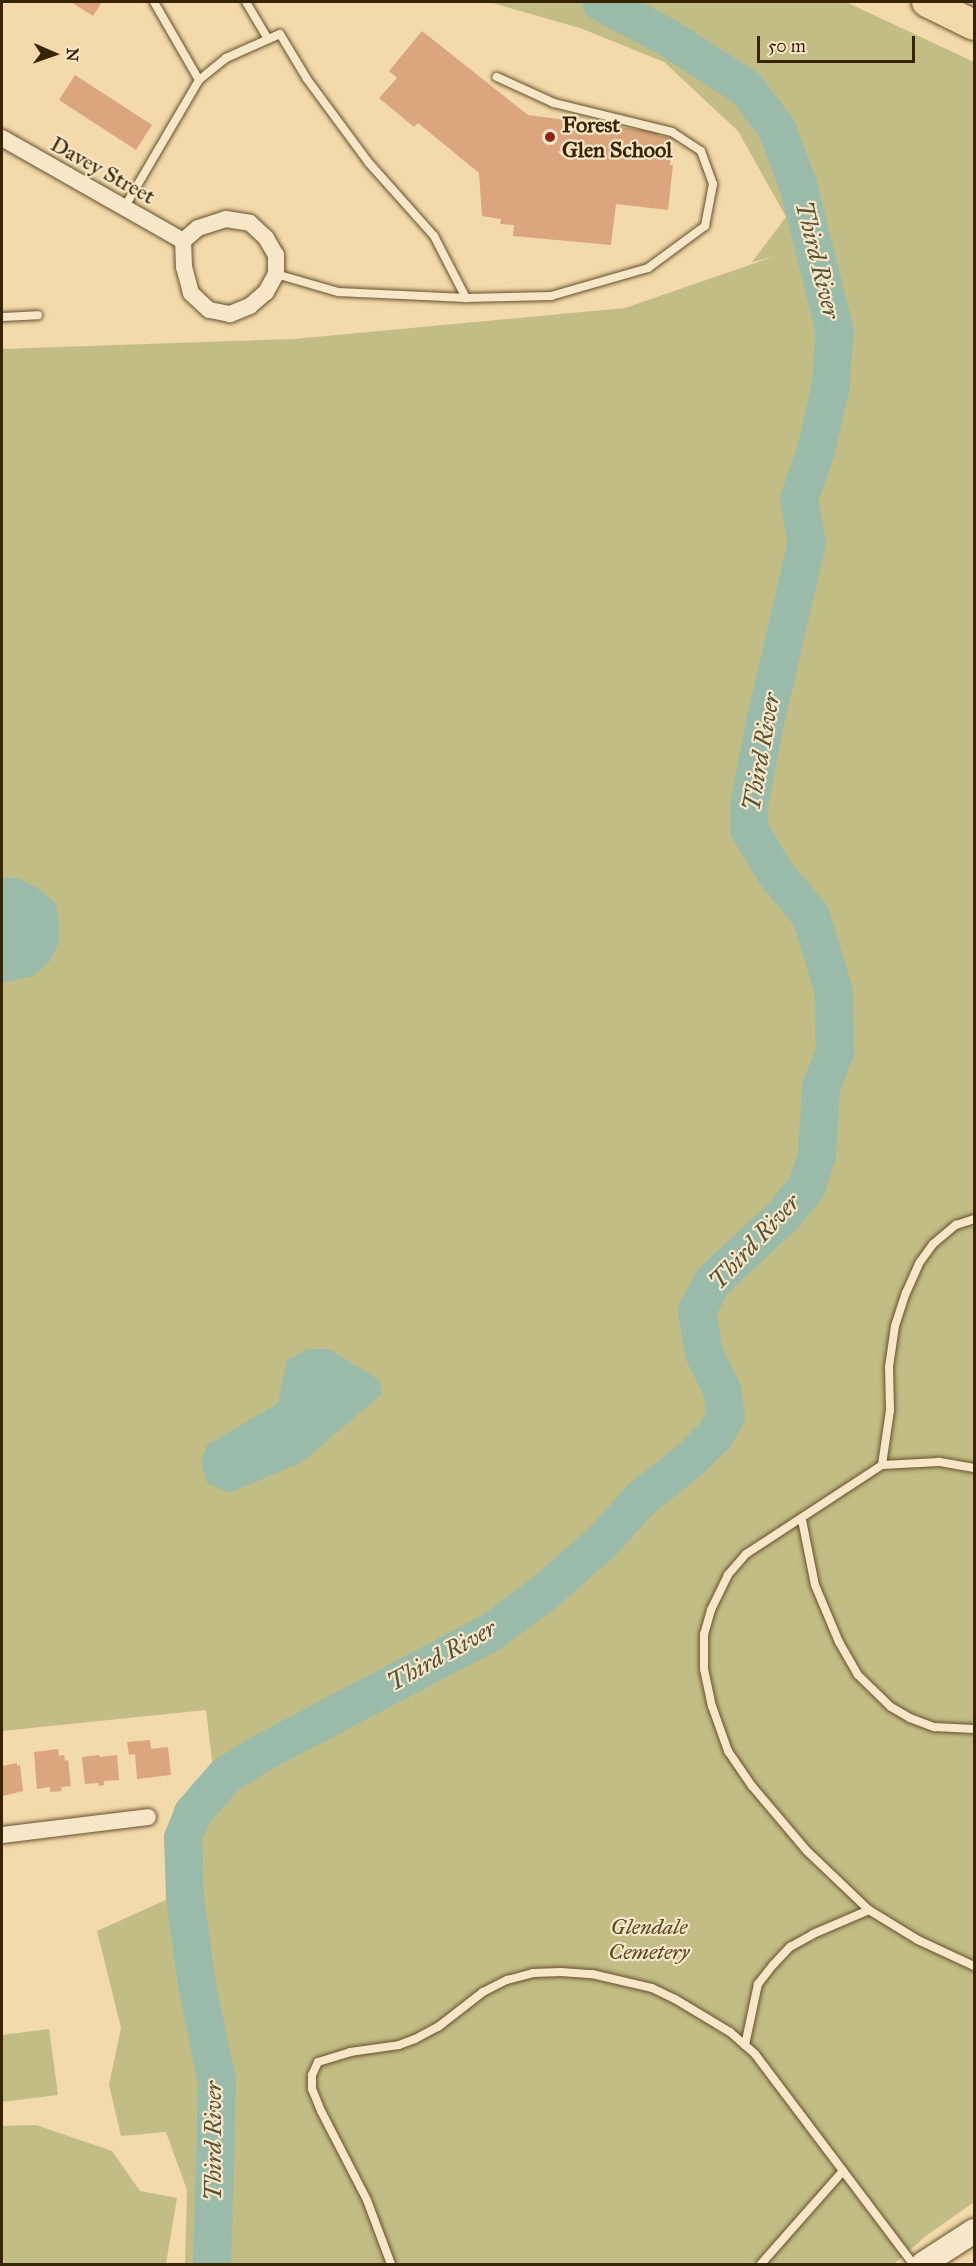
<!DOCTYPE html>
<html>
<head>
<meta charset="utf-8">
<style>
	body { margin:0 }
	#map { position:relative; width:976px; height:2266px; overflow:hidden; background:#f2daab; font-family:"IM FELL Great Primer",serif }
	div>[style] { position:absolute }
	.green>* { inset:0; background:#c1bd84 }
	.water>* { inset:0; background:#9bbbaa }
	.river>* { height:38px; margin:-19px; padding:0 19px; transform-origin:19px; border-radius:19px; background:#9bbbaa }
	.building>* { inset:0; background:#dba67e }
	.roads { filter:drop-shadow(0 0 2px #66512c) drop-shadow(0 0 2px #66512c) }
	.lane>* { height:8px; margin:-4px; padding:0 4px; transform-origin:4px; border-radius:4px; background:#f7e7c8 }
	.street>* { height:16px; margin:-8px; padding:0 8px; transform-origin:8px; border-radius:8px; background:#f7e7c8 }
	.secondary>* { height:24px; margin:-12px; padding:0 12px; transform-origin:12px; border-radius:12px; background:#f7e7c8 }
	.highway>* { height:30px; margin:-15px; padding:0 15px; transform-origin:15px; border-radius:15px; background:#f2daab }
	.dots>* { width:16px; height:16px; translate:-50% -50%; box-sizing:border-box; border:3px solid #f7e7c8; border-radius:50% }
	span { translate:-50% -50%; white-space:nowrap; text-align:center; line-height:1.15; -webkit-text-stroke:4.5px #f7e7c8; paint-order:stroke }
	.poi-label { font-size:22px; color:#382302; font-weight:700 }
	.left { translate:0 -50%; text-align:left }
	.street-label { font-size:22px; color:#382302 }
	.park-label { font-size:22px; color:#5a4a22; font-style:italic }
	.water-label { font-size:24px; color:#565134; font-style:italic }
	.frame { position:absolute; inset:0; border:3px solid #382302; pointer-events:none }
	.north { position:absolute; left:24px; top:24px; width:60px; height:60px; -webkit-text-stroke:4px #f7e7c8; paint-order:stroke; rotate:92deg; font-size:16px; font-weight:700; line-height:24px; text-align:center; color:#382302 }
	.north::after { content:''; display:block; margin:auto; width:21px; height:27px; background:#382302; clip-path:polygon(50% 0,100% 100%,50% 72%,0 100%) }
	.scale { position:absolute; left:757px; top:36px; width:158px; height:27px; box-sizing:border-box; border:3px solid #382302; border-top:0; padding-left:8px; font-size:18px; line-height:21px; white-space:nowrap; color:#382302; -webkit-text-stroke:4px #f7e7c8; paint-order:stroke }
</style>
</head>
<body>
<div id="map">
	<div class="green">
		<div style="clip-path:polygon(489px 2px,846px 2px,974px 62px,974px 2202px,926px 2236px,894px 2264px,185px 2264px,187px 2190px,166px 2132px,121px 2136px,109px 2085px,121px 2028px,97px 1931px,170px 1898px,176px 1827px,213px 1769px,206px 1710px,2px 1731px,2px 349px,294px 339px,625px 308px,773px 257px,752px 262px,786px 217px,738px 131px,664px 62px,580px 28px)"></div>
		<div style="clip-path:polygon(49px 2029px,58px 2095px,2px 2102px,2px 2035px)"></div>
		<div style="clip-path:polygon(36px 2125px,112px 2151px,140px 2191px,177px 2198px,166px 2264px,4px 2264px,2px 2254px,2px 2126px)"></div>
	</div>
	<div class="water">
		<div style="clip-path:polygon(2px 878px,17px 878px,38px 888px,56px 904px,59px 923px,59px 942px,50px 961px,33px 976px,2px 983px)"></div>
		<div style="clip-path:polygon(308px 1349px,329px 1349px,379px 1380px,382px 1394px,301px 1463px,229px 1493px,207px 1483px,201px 1462px,207px 1445px,278px 1403px,287px 1360px)"></div>
	</div>
	<div class="river">
		<div style="left:212px;top:2264px;width:183px;rotate:-88.4deg"></div>
		<div style="left:217px;top:2081px;width:98px;rotate:-101.8deg"></div>
		<div style="left:197px;top:1985px;width:89px;rotate:-97.8deg"></div>
		<div style="left:185px;top:1897px;width:59px;rotate:-91.9deg"></div>
		<div style="left:183px;top:1838px;width:27px;rotate:-68deg"></div>
		<div style="left:193px;top:1813px;width:49px;rotate:-49.1deg"></div>
		<div style="left:225px;top:1776px;width:39px;rotate:-32deg"></div>
		<div style="left:258px;top:1755px;width:263px;rotate:-27.8deg"></div>
		<div style="left:491px;top:1632px;width:66px;rotate:-36.3deg"></div>
		<div style="left:544px;top:1593px;width:77px;rotate:-41.3deg"></div>
		<div style="left:602px;top:1542px;width:61px;rotate:-47.7deg"></div>
		<div style="left:643px;top:1497px;width:60px;rotate:-38.2deg"></div>
		<div style="left:690px;top:1460px;width:35px;rotate:-45deg"></div>
		<div style="left:715px;top:1435px;width:22px;rotate:-60deg"></div>
		<div style="left:726px;top:1416px;width:26px;rotate:-99deg"></div>
		<div style="left:722px;top:1390px;width:41px;rotate:-115.9deg"></div>
		<div style="left:704px;top:1353px;width:43px;rotate:-99.5deg"></div>
		<div style="left:697px;top:1311px;width:34px;rotate:-62deg"></div>
		<div style="left:713px;top:1281px;width:96px;rotate:-42.9deg"></div>
		<div style="left:783px;top:1216px;width:38px;rotate:-51deg"></div>
		<div style="left:807px;top:1186px;width:33px;rotate:-72deg"></div>
		<div style="left:817px;top:1155px;width:67px;rotate:-86.6deg"></div>
		<div style="left:821px;top:1088px;width:40px;rotate:-69deg"></div>
		<div style="left:835px;top:1051px;width:59px;rotate:-91deg"></div>
		<div style="left:834px;top:992px;width:79px;rotate:-106.8deg"></div>
		<div style="left:811px;top:916px;width:55px;rotate:-129.8deg"></div>
		<div style="left:776px;top:874px;width:52px;rotate:-121deg"></div>
		<div style="left:749px;top:829px;width:24px;rotate:-90deg"></div>
		<div style="left:749px;top:805px;width:84px;rotate:-79deg"></div>
		<div style="left:765px;top:723px;width:185px;rotate:-76.9deg"></div>
		<div style="left:807px;top:543px;width:44px;rotate:-100.5deg"></div>
		<div style="left:799px;top:500px;width:53px;rotate:-71.2deg"></div>
		<div style="left:816px;top:450px;width:62px;rotate:-76.9deg"></div>
		<div style="left:830px;top:390px;width:58px;rotate:-85.1deg"></div>
		<div style="left:835px;top:332px;width:152px;rotate:-104.1deg"></div>
		<div style="left:798px;top:185px;width:60px;rotate:-110.6deg"></div>
		<div style="left:777px;top:129px;width:51px;rotate:-127.1deg"></div>
		<div style="left:746px;top:88px;width:94px;rotate:-147.2deg"></div>
		<div style="left:667px;top:37px;width:75px;rotate:-152.1deg"></div>
	</div>
	<div class="building">
		<div style="clip-path:polygon(71px 2px,102px 2px,93px 16px)"></div>
		<div style="clip-path:polygon(422px 31px,528px 115px,657px 132px,659px 136px,673px 138px,670px 165px,673px 165px,668px 210px,616px 204px,611px 245px,513px 236px,514px 225px,500px 224px,501px 219px,482px 216px,479px 173px,418px 123px,414px 127px,379px 98px,397px 78px,389px 71px)"></div>
		<div style="clip-path:polygon(75px 75px,152px 125px,136px 150px,59px 100px)"></div>
		<div style="clip-path:polygon(150px 1740px,151px 1749px,168px 1747px,171px 1775px,137px 1779px,135px 1754px,129px 1755px,127px 1742px)"></div>
		<div style="clip-path:polygon(58px 1749px,59px 1756px,64px 1755px,65px 1761px,68px 1760px,71px 1786px,61px 1787px,62px 1791px,50px 1792px,50px 1787px,37px 1789px,34px 1752px)"></div>
		<div style="clip-path:polygon(99px 1755px,100px 1757px,117px 1755px,119px 1780px,104px 1781px,104px 1785px,99px 1786px,98px 1783px,85px 1784px,82px 1757px)"></div>
		<div style="clip-path:polygon(17px 1763px,17px 1766px,20px 1765px,23px 1791px,3px 1796px,2px 1766px)"></div>
	</div>
	<div class="roads">
		<div class="lane">
			<div style="left:246px;top:2px;width:43px;rotate:59.3deg"></div>
			<div style="left:199px;top:80px;width:35px;rotate:-39deg"></div>
			<div style="left:226px;top:58px;width:59px;rotate:-24deg"></div>
			<div style="left:280px;top:34px;width:52px;rotate:59deg"></div>
			<div style="left:307px;top:79px;width:104px;rotate:53.6deg"></div>
			<div style="left:369px;top:163px;width:98px;rotate:48.3deg"></div>
			<div style="left:434px;top:236px;width:70px;rotate:62.7deg"></div>
			<div style="left:124px;top:208px;width:148px;rotate:-59.6deg"></div>
			<div style="left:199px;top:80px;width:90px;rotate:-120deg"></div>
			<div style="left:276px;top:274px;width:65px;rotate:16.2deg"></div>
			<div style="left:338px;top:292px;width:128px;rotate:2.7deg"></div>
			<div style="left:466px;top:298px;width:85px;rotate:-1.3deg"></div>
			<div style="left:551px;top:296px;width:101px;rotate:-16.1deg"></div>
			<div style="left:648px;top:268px;width:71px;rotate:-36.4deg"></div>
			<div style="left:705px;top:226px;width:43px;rotate:-79.2deg"></div>
			<div style="left:713px;top:184px;width:35px;rotate:-110deg"></div>
			<div style="left:701px;top:151px;width:35px;rotate:-147deg"></div>
			<div style="left:672px;top:132px;width:122px;rotate:-166.2deg"></div>
			<div style="left:554px;top:103px;width:63px;rotate:-155.5deg"></div>
			<div style="left:2px;top:317px;width:36px;rotate:-3deg"></div>
			<div style="left:882px;top:1465px;width:56px;rotate:-81.7deg"></div>
			<div style="left:890px;top:1410px;width:43px;rotate:-91.3deg"></div>
			<div style="left:889px;top:1367px;width:41px;rotate:-81.7deg"></div>
			<div style="left:895px;top:1326px;width:35px;rotate:-72deg"></div>
			<div style="left:906px;top:1293px;width:34px;rotate:-66deg"></div>
			<div style="left:920px;top:1262px;width:22px;rotate:-54deg"></div>
			<div style="left:933px;top:1244px;width:30px;rotate:-40deg"></div>
			<div style="left:956px;top:1225px;width:19px;rotate:-18deg"></div>
			<div style="left:974px;top:1468px;width:36px;rotate:-170deg"></div>
			<div style="left:939px;top:1462px;width:57px;rotate:177deg"></div>
			<div style="left:882px;top:1465px;width:163px;rotate:146.8deg"></div>
			<div style="left:746px;top:1554px;width:28px;rotate:131deg"></div>
			<div style="left:728px;top:1575px;width:39px;rotate:116deg"></div>
			<div style="left:711px;top:1610px;width:25px;rotate:106deg"></div>
			<div style="left:704px;top:1634px;width:35px;rotate:90deg"></div>
			<div style="left:704px;top:1669px;width:38px;rotate:78deg"></div>
			<div style="left:712px;top:1706px;width:48px;rotate:70.4deg"></div>
			<div style="left:728px;top:1751px;width:42px;rotate:55.6deg"></div>
			<div style="left:752px;top:1786px;width:85px;rotate:49.8deg"></div>
			<div style="left:807px;top:1851px;width:86px;rotate:43.6deg"></div>
			<div style="left:869px;top:1910px;width:57px;rotate:31.5deg"></div>
			<div style="left:918px;top:1940px;width:62px;rotate:24.9deg"></div>
			<div style="left:802px;top:1520px;width:66px;rotate:78.7deg"></div>
			<div style="left:815px;top:1585px;width:62px;rotate:67.2deg"></div>
			<div style="left:839px;top:1642px;width:38px;rotate:60deg"></div>
			<div style="left:858px;top:1675px;width:46px;rotate:44.1deg"></div>
			<div style="left:891px;top:1707px;width:22px;rotate:30deg"></div>
			<div style="left:910px;top:1718px;width:26px;rotate:21deg"></div>
			<div style="left:934px;top:1727px;width:40px;rotate:2.9deg"></div>
			<div style="left:745px;top:2045px;width:62px;rotate:-78deg"></div>
			<div style="left:758px;top:1984px;width:24px;rotate:-52deg"></div>
			<div style="left:773px;top:1965px;width:25px;rotate:-47deg"></div>
			<div style="left:790px;top:1947px;width:26px;rotate:-29deg"></div>
			<div style="left:813px;top:1934px;width:61px;rotate:-23.2deg"></div>
			<div style="left:391px;top:2264px;width:68px;rotate:-110.6deg"></div>
			<div style="left:367px;top:2200px;width:100px;rotate:-117.3deg"></div>
			<div style="left:321px;top:2111px;width:24px;rotate:-112deg"></div>
			<div style="left:312px;top:2089px;width:14px;rotate:-90deg"></div>
			<div style="left:312px;top:2075px;width:14px;rotate:-65deg"></div>
			<div style="left:318px;top:2062px;width:34px;rotate:-17deg"></div>
			<div style="left:350px;top:2052px;width:49px;rotate:-8.1deg"></div>
			<div style="left:399px;top:2045px;width:17px;rotate:-21deg"></div>
			<div style="left:415px;top:2039px;width:26px;rotate:-28deg"></div>
			<div style="left:438px;top:2027px;width:57px;rotate:-37.9deg"></div>
			<div style="left:483px;top:1992px;width:27px;rotate:-27deg"></div>
			<div style="left:507px;top:1980px;width:27px;rotate:-15deg"></div>
			<div style="left:533px;top:1973px;width:28px;rotate:-2deg"></div>
			<div style="left:561px;top:1972px;width:31px;rotate:4deg"></div>
			<div style="left:592px;top:1974px;width:62px;rotate:13.1deg"></div>
			<div style="left:652px;top:1988px;width:25px;rotate:26deg"></div>
			<div style="left:675px;top:1999px;width:64px;rotate:31deg"></div>
			<div style="left:730px;top:2032px;width:33px;rotate:41deg"></div>
			<div style="left:755px;top:2054px;width:263px;rotate:53deg"></div>
			<div style="left:761px;top:2264px;width:124px;rotate:-48.6deg"></div>
		</div>
		<div class="street">
			<div style="left:2px;top:138px;width:208px;rotate:29.6deg"></div>
			<div style="left:226px;top:219px;width:24px;rotate:9deg"></div>
			<div style="left:250px;top:223px;width:22px;rotate:43deg"></div>
			<div style="left:266px;top:238px;width:20px;rotate:60deg"></div>
			<div style="left:276px;top:255px;width:19px;rotate:90deg"></div>
			<div style="left:276px;top:274px;width:21px;rotate:119deg"></div>
			<div style="left:266px;top:292px;width:21px;rotate:139deg"></div>
			<div style="left:250px;top:306px;width:22px;rotate:158deg"></div>
			<div style="left:230px;top:314px;width:21px;rotate:-169deg"></div>
			<div style="left:209px;top:310px;width:25px;rotate:-137deg"></div>
			<div style="left:191px;top:293px;width:27px;rotate:-105deg"></div>
			<div style="left:184px;top:267px;width:26px;rotate:-92deg"></div>
			<div style="left:183px;top:241px;width:20px;rotate:-41deg"></div>
			<div style="left:198px;top:228px;width:29px;rotate:-18deg"></div>
			<div style="left:2px;top:1835px;width:147px;rotate:-7deg"></div>
		</div>
		<div class="secondary">
			<div style="left:923px;top:2264px;width:61px;rotate:-32.9deg"></div>
		</div>
		<div class="highway">
			<div style="left:927px;top:2px;width:52px;rotate:26.1deg"></div>
		</div>
	</div>
	<div class="dots">
		<div style="left:550px;top:137px;background:#8f2418"></div>
	</div>
	<div class="poi-label">
		<span class="left" style="left:562px;top:137px">Forest<br>Glen School</span>
	</div>
	<div class="street-label">
		<span style="left:103px;top:170px;rotate:29deg">Davey Street</span>
	</div>
	<div class="park-label">
		<span style="left:649px;top:1939px">Glendale<br>Cemetery</span>
	</div>
	<div class="water-label">
		<span style="left:817px;top:260px;rotate:76deg">Third River</span>
		<span style="left:762px;top:752px;rotate:-80deg">Third River</span>
		<span style="left:755px;top:1242px;rotate:-47deg">Third River</span>
		<span style="left:442px;top:1656px;rotate:-29deg">Third River</span>
		<span style="left:214px;top:2141px;rotate:-90deg">Third River</span>
	</div>
	<div class="frame"></div>
	<div class="north">N</div>
	<div class="scale">50 m</div>
</div>
</body>
</html>
